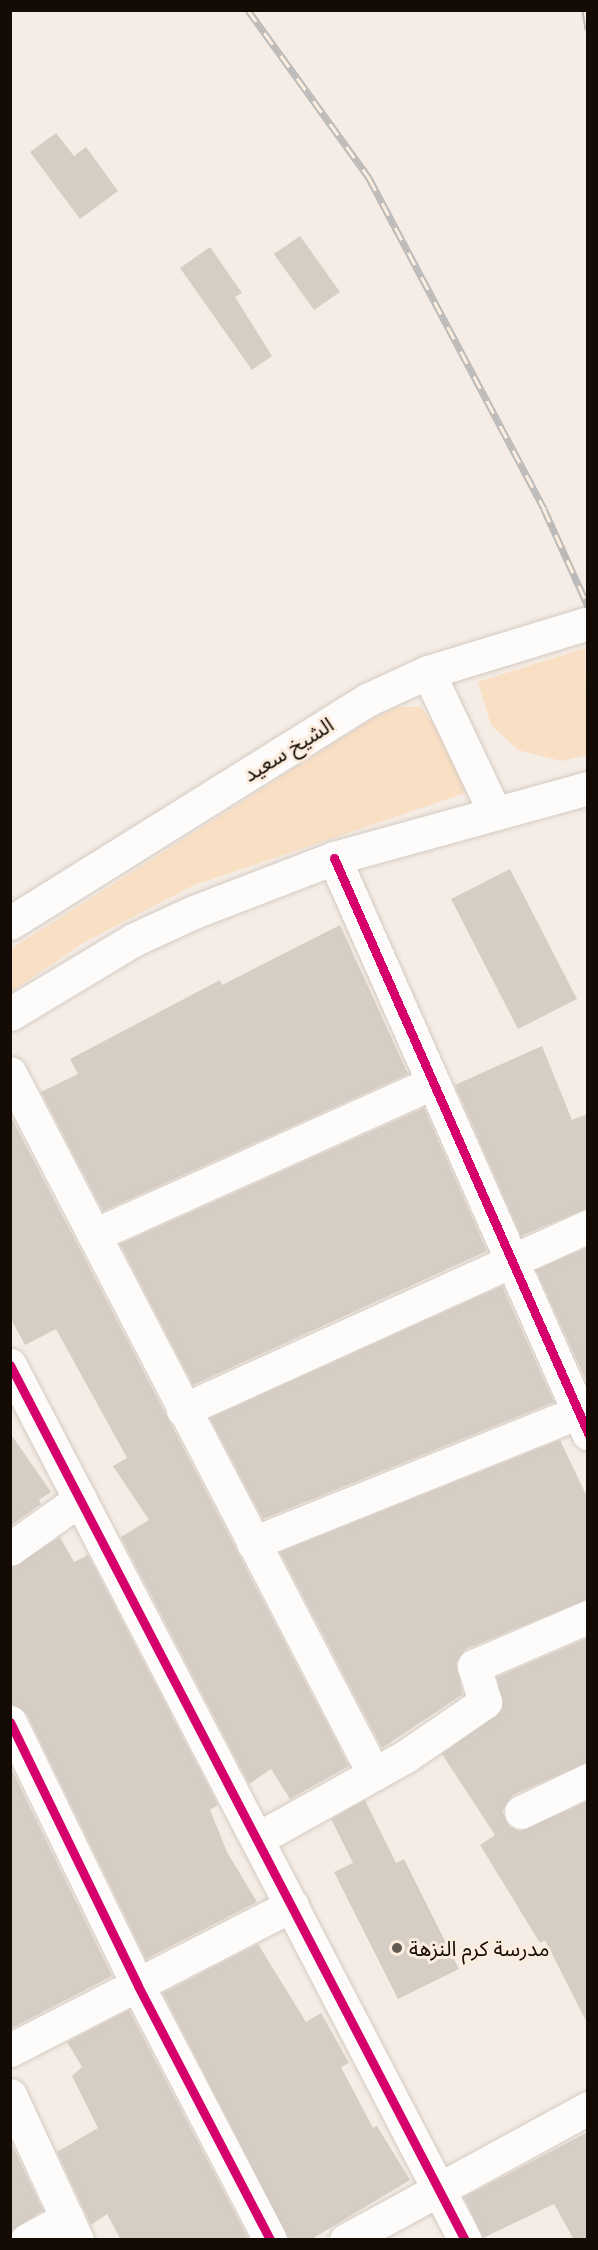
<!DOCTYPE html>
<html>
<head>
<meta charset="utf-8">
<style>
	body { margin:0 }
	#map { position:relative; width:598px; height:2250px; overflow:hidden; background:#f5ede5; font-family:"Open Sans","Noto Sans Arabic",sans-serif }
	div>[style] { position:absolute }
	.green>* { inset:0; background:#f9dfc3 }
	.building>* { inset:0; background:#d6cec5 }
	.roads { filter:drop-shadow(0 0 2px #d3cbc3) drop-shadow(0 0 2px #d3cbc3) }
	.street>* { height:33px; margin:-16.5px; padding:0 16.5px; transform-origin:16.5px; border-radius:16.5px; background:#fefcfb }
	.secondary>* { height:33px; margin:-16.5px; padding:0 16.5px; transform-origin:16.5px; border-radius:16.5px; background:#fefcfb }
	.rail>* { height:7px; margin-top:-3.5px; transform-origin:0; background:repeating-linear-gradient(90deg,#fcedde 0 14px,#bcbab8 0 28px); box-sizing:border-box; border-block:2px solid #bcbab8 }
	.cycleway>* { height:9px; margin:-4.5px; padding:0 4.5px; transform-origin:4.5px; border-radius:4.5px; background:#d6006c }
	.dots>* { width:16px; height:16px; translate:-50% -50%; box-sizing:border-box; border:3px solid #fcedde; border-radius:50% }
	span { translate:-50% -50%; white-space:nowrap; text-align:center; line-height:1.15; -webkit-text-stroke:6px #fcedde; paint-order:stroke }
	.street-label { font-size:21px; color:#130b04 }
	.poi-label { font-size:21px; color:#130b04 }
	.left { translate:0 -50%; text-align:left }
	.frame { position:absolute; inset:0; border:12px solid #130b04; pointer-events:none }
</style>
</head>
<body>
<div id="map">
	<div class="green">
		<div style="clip-path:polygon(585px 648px,587px 755px,562px 761px,518px 750px,491px 725px,478px 682px)"></div>
		<div style="clip-path:polygon(398px 707px,421px 707px,459px 760px,465px 793px,192px 886px,83px 943px,11px 992px,11px 949px,372px 719px)"></div>
	</div>
	<div class="building">
		<div style="clip-path:polygon(56px 133px,74px 156px,86px 147px,118px 191px,80px 219px,30px 152px)"></div>
		<div style="clip-path:polygon(300px 236px,340px 292px,314px 310px,274px 254px)"></div>
		<div style="clip-path:polygon(210px 247px,242px 293px,235px 297px,272px 356px,252px 370px,180px 268px)"></div>
		<div style="clip-path:polygon(510px 869px,577px 999px,518px 1029px,451px 899px)"></div>
		<div style="clip-path:polygon(340px 925px,408px 1074px,103px 1211px,41px 1092px,78px 1074px,70px 1059px,220px 980px,222px 985px)"></div>
		<div style="clip-path:polygon(542px 1046px,572px 1120px,588px 1114px,588px 1208px,521px 1236px,455px 1085px)"></div>
		<div style="clip-path:polygon(424px 1108px,487px 1251px,193px 1385px,120px 1244px)"></div>
		<div style="clip-path:polygon(10px 1115px,349px 1766px,290px 1799px,271px 1769px,249px 1784px,121px 1537px,149px 1520px,113px 1466px,127px 1458px,56px 1329px,25px 1345px,10px 1317px)"></div>
		<div style="clip-path:polygon(588px 1247px,588px 1385px,536px 1270px)"></div>
		<div style="clip-path:polygon(502px 1286px,554px 1402px,263px 1519px,210px 1418px)"></div>
		<div style="clip-path:polygon(10px 1433px,51px 1492px,39px 1500px,41px 1504px,10px 1526px)"></div>
		<div style="clip-path:polygon(560px 1440px,588px 1499px,588px 1599px,466px 1649px,456px 1663px,463px 1694px,382px 1748px,280px 1552px)"></div>
		<div style="clip-path:polygon(60px 1537px,74px 1562px,88px 1555px,218px 1805px,210px 1810px,227px 1852px,257px 1902px,146px 1959px,27px 1714px,10px 1703px,10px 1568px)"></div>
		<div style="clip-path:polygon(588px 1638px,588px 1762px,513px 1795px,502px 1811px,510px 1827px,520px 1831px,588px 1801px,588px 2025px,545px 1940px,540px 1943px,480px 1845px,495px 1835px,442px 1754px,502px 1709px,497px 1677px)"></div>
		<div style="clip-path:polygon(10px 1766px,112px 1976px,10px 2029px)"></div>
		<div style="clip-path:polygon(365px 1800px,396px 1863px,404px 1859px,459px 1969px,398px 1999px,334px 1872px,353px 1863px,331px 1819px)"></div>
		<div style="clip-path:polygon(258px 1944px,306px 2022px,321px 2013px,349px 2063px,341px 2067px,373px 2128px,377px 2126px,410px 2180px,310px 2240px,289px 2240px,163px 1993px)"></div>
		<div style="clip-path:polygon(129px 2010px,249px 2240px,121px 2240px,107px 2214px,91px 2225px,57px 2152px,98px 2128px,72px 2076px,82px 2067px,67px 2042px)"></div>
		<div style="clip-path:polygon(588px 2132px,588px 2240px,574px 2240px,554px 2204px,483px 2238px,464px 2197px)"></div>
		<div style="clip-path:polygon(10px 2141px,43px 2210px,10px 2232px)"></div>
	</div>
	<div class="roads">
		<div class="street">
			<div style="left:334px;top:858px;width:629px;rotate:66.17deg"></div>
			<div style="left:10px;top:1073px;width:790px;rotate:62.56deg"></div>
			<div style="left:94px;top:1235px;width:372px;rotate:-24.2deg"></div>
			<div style="left:10px;top:1365px;width:986px;rotate:62.53deg"></div>
			<div style="left:183px;top:1410px;width:445px;rotate:-24.4deg"></div>
			<div style="left:253px;top:1543px;width:361px;rotate:-21.9deg"></div>
			<div style="left:10px;top:1549px;width:86px;rotate:-35.5deg"></div>
			<div style="left:10px;top:1722px;width:293px;rotate:64.1deg"></div>
			<div style="left:138px;top:1986px;width:286px;rotate:62.5deg"></div>
			<div style="left:521px;top:1812px;width:74px;rotate:-25.5deg"></div>
			<div style="left:257px;top:1839px;width:171px;rotate:-29.1deg"></div>
			<div style="left:406px;top:1756px;width:96px;rotate:-34.4deg"></div>
			<div style="left:485px;top:1702px;width:38px;rotate:-107deg"></div>
			<div style="left:474px;top:1666px;width:124px;rotate:-23.3deg"></div>
			<div style="left:10px;top:2050px;width:317px;rotate:-27.2deg"></div>
			<div style="left:10px;top:2095px;width:160px;rotate:65.2deg"></div>
			<div style="left:27px;top:2240px;width:46px;rotate:-28.8deg"></div>
			<div style="left:346px;top:2240px;width:276px;rotate:-28.6deg"></div>
		</div>
		<div class="secondary">
			<div style="left:428px;top:672px;width:156px;rotate:64.6deg"></div>
			<div style="left:10px;top:923px;width:421px;rotate:-32deg"></div>
			<div style="left:367px;top:700px;width:67px;rotate:-24.7deg"></div>
			<div style="left:428px;top:672px;width:167px;rotate:-17deg"></div>
			<div style="left:10px;top:1014px;width:144px;rotate:-31deg"></div>
			<div style="left:133px;top:940px;width:67px;rotate:-24.7deg"></div>
			<div style="left:194px;top:912px;width:150px;rotate:-21.1deg"></div>
			<div style="left:334px;top:858px;width:263px;rotate:-15.4deg"></div>
		</div>
	</div>
	<div class="rail">
		<div style="left:248px;top:10px;width:207px;rotate:54.2deg"></div>
		<div style="left:369px;top:178px;width:374px;rotate:62.1deg"></div>
		<div style="left:544px;top:509px;width:107px;rotate:65.6deg"></div>
		<div style="left:585px;top:10px;width:20px;rotate:81deg"></div>
	</div>
	<div class="cycleway">
		<div style="left:334px;top:858px;width:629px;rotate:66.17deg"></div>
		<div style="left:10px;top:1365px;width:986px;rotate:62.53deg"></div>
		<div style="left:10px;top:1722px;width:293px;rotate:64.1deg"></div>
		<div style="left:138px;top:1986px;width:286px;rotate:62.5deg"></div>
	</div>
	<div class="dots">
		<div style="left:397px;top:1948px;background:#625a53"></div>
	</div>
	<div class="street-label">
		<span style="left:288px;top:749px;rotate:-32deg">الشيخ سعيد</span>
	</div>
	<div class="poi-label">
		<span class="left" style="left:409px;top:1948px">مدرسة كرم النزهة</span>
	</div>
	<div class="frame"></div>
</div>
</body>
</html>
